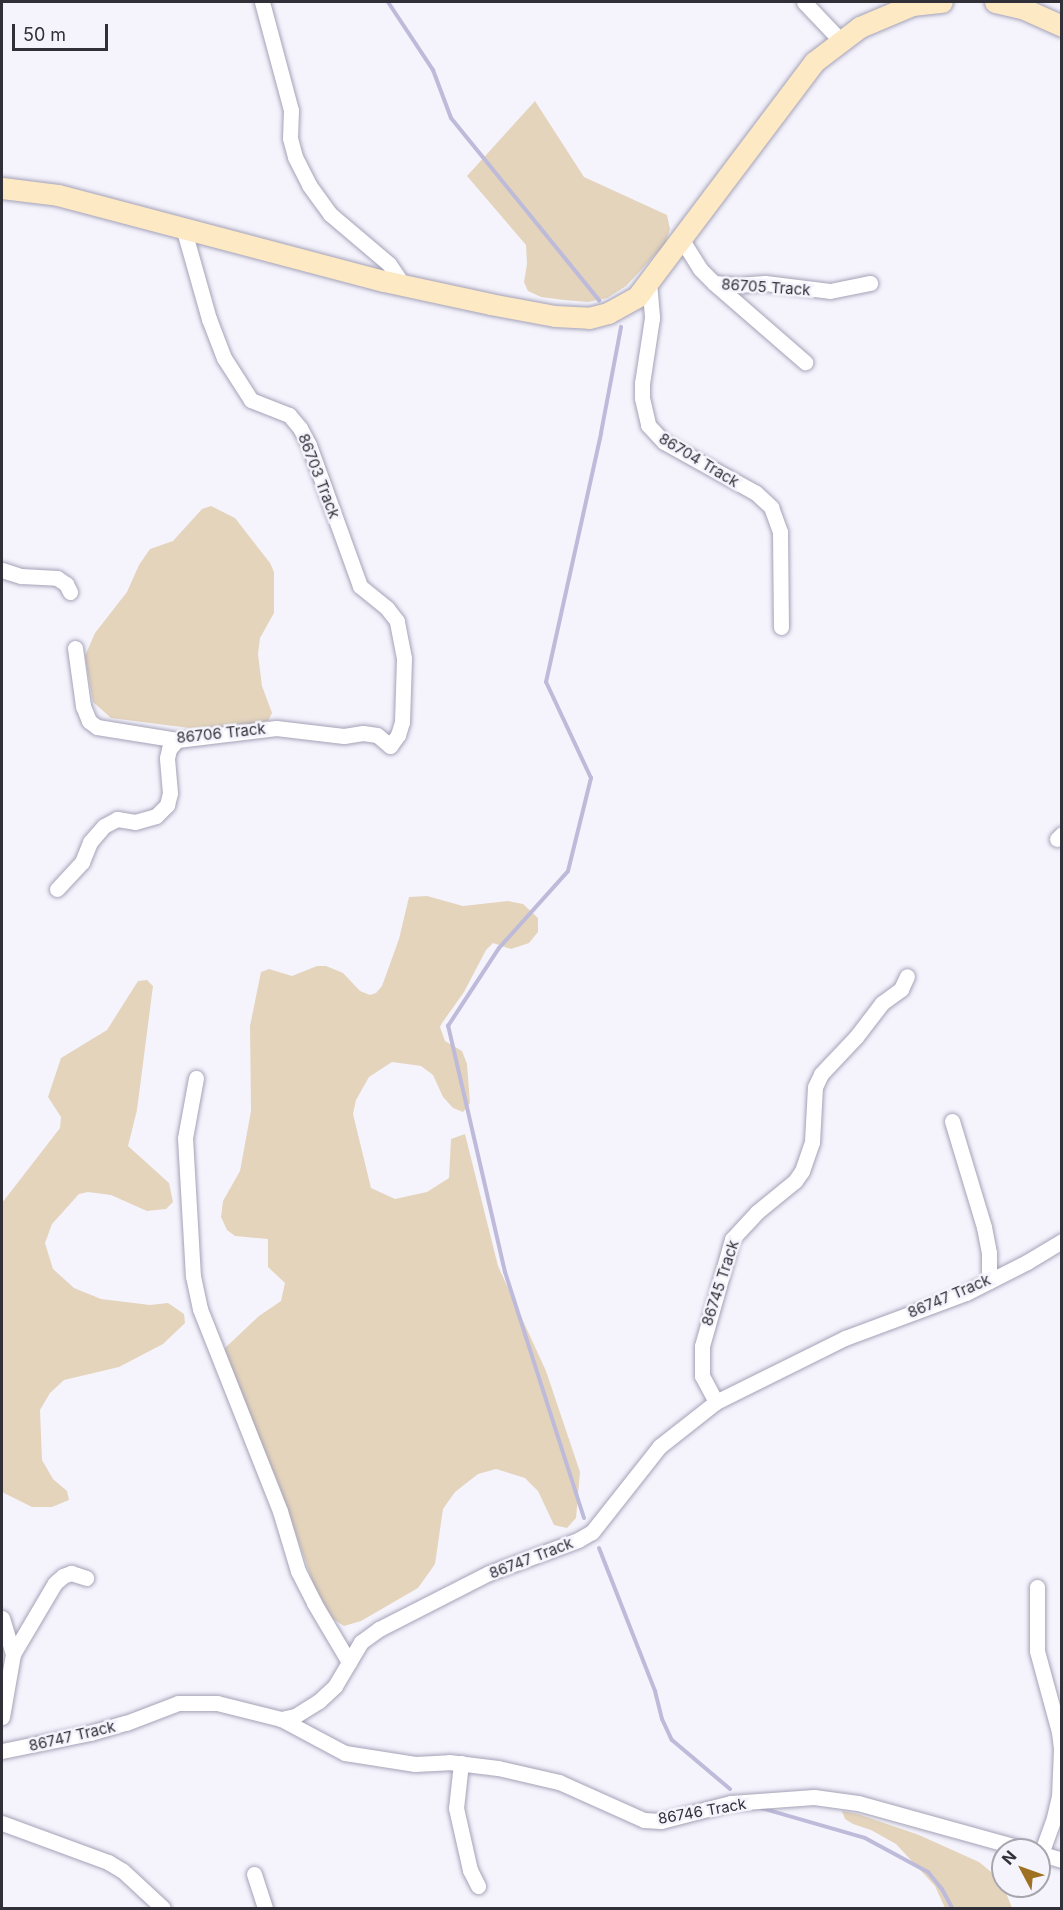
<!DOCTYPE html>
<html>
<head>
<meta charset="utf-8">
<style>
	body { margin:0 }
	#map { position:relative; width:1063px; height:1910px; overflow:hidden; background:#f5f4fd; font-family:Inter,sans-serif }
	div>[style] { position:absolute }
	.green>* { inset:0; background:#e4d4bc }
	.stream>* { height:4px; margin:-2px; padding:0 2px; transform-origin:2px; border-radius:2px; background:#bebada }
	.roads { filter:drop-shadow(0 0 2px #a4a2b7) drop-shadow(0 0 2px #a4a2b7) }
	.street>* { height:15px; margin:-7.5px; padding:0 7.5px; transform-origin:7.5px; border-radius:7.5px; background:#fff }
	.secondary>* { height:21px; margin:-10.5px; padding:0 10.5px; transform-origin:10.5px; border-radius:10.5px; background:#fee9c5 }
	span { translate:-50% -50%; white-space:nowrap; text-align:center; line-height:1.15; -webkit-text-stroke:5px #f5f4fd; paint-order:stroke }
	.street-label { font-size:15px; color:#313039 }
	.frame { position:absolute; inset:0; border:3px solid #313039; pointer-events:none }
	.north { position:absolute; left:991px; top:1838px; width:60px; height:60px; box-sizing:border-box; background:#f5f4fd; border:2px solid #a7a6af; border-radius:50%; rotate:311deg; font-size:16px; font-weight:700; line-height:24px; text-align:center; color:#313039 }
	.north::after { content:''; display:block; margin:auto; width:21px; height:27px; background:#9e7122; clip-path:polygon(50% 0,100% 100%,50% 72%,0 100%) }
	.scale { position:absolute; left:12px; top:24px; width:96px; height:27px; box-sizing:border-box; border:3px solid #313039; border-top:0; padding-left:8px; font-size:18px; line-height:21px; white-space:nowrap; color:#313039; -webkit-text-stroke:4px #f5f4fd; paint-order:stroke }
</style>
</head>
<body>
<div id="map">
	<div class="green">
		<div style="clip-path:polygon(535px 101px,584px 177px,667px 215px,670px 229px,665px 244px,626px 286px,607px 298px,588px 302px,564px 300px,541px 297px,528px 291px,524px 282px,527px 264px,526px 245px,467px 176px)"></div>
		<div style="clip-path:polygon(211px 506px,235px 518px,270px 563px,274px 572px,274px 613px,260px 638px,258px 654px,262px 686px,272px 713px,268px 721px,256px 724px,197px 729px,111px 718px,93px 702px,85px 656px,95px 633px,127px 592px,139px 565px,150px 549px,173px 541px,202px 509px)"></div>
		<div style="clip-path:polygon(427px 896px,463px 906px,508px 901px,523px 904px,538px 918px,538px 932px,529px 943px,511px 949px,493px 943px,486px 950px,464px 992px,442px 1023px,440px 1027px,445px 1041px,462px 1051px,467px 1064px,470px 1103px,463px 1112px,453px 1108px,443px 1097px,433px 1075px,421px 1066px,392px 1062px,369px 1077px,356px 1100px,353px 1114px,371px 1188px,395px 1199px,427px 1192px,449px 1178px,451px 1139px,465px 1134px,498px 1266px,546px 1371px,580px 1472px,576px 1518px,567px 1528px,554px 1525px,538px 1491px,525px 1478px,496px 1469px,478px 1474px,455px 1492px,443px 1509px,435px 1564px,418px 1588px,361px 1621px,344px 1626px,333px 1619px,314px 1586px,279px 1485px,225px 1357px,225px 1348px,259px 1316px,281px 1301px,285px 1283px,268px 1267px,268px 1239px,235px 1236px,227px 1230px,221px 1217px,223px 1201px,240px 1171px,251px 1111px,250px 1026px,261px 972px,269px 969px,292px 976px,317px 966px,326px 966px,343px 973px,360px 991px,370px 995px,376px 993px,382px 986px,399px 939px,409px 897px)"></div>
		<div style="clip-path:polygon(147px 980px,153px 986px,137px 1110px,128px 1146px,169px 1183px,173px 1202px,166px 1209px,147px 1211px,111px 1195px,88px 1192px,79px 1194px,52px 1224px,45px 1243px,53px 1269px,74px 1288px,101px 1299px,150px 1305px,168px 1303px,184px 1314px,185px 1323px,163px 1344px,119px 1367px,64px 1380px,50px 1393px,40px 1410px,42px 1460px,53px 1479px,67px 1491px,69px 1500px,52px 1507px,32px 1507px,2px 1492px,2px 1203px,60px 1128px,61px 1117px,48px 1097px,61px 1058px,107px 1030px,138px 981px)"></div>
		<div style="clip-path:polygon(842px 1811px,858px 1814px,919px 1835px,979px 1862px,1001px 1880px,1012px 1908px,945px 1908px,935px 1886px,896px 1844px,871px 1830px,853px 1824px,845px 1819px)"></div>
	</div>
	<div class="stream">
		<div style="left:388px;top:2px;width:82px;rotate:56.5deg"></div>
		<div style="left:433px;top:70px;width:51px;rotate:69.4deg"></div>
		<div style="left:451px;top:118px;width:235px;rotate:50.9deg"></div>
		<div style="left:584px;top:1518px;width:258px;rotate:-107.8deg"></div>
		<div style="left:505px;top:1272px;width:253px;rotate:-103deg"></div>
		<div style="left:448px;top:1026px;width:93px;rotate:-56.8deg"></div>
		<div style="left:499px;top:948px;width:103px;rotate:-48.1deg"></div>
		<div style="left:568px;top:871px;width:96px;rotate:-76.1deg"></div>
		<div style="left:591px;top:778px;width:106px;rotate:-115.1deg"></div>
		<div style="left:546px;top:682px;width:255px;rotate:-77.5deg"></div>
		<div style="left:601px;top:433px;width:108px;rotate:-79.3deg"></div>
		<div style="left:599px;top:1548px;width:154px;rotate:68.6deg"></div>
		<div style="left:655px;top:1691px;width:29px;rotate:76deg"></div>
		<div style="left:662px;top:1719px;width:23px;rotate:65deg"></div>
		<div style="left:672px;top:1740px;width:76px;rotate:40.2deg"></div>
		<div style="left:761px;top:1808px;width:108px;rotate:16.1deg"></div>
		<div style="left:865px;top:1838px;width:72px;rotate:28.4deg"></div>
		<div style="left:928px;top:1872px;width:22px;rotate:51deg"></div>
		<div style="left:942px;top:1889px;width:21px;rotate:62deg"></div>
	</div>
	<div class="roads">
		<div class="street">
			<div style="left:262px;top:2px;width:112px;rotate:75deg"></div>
			<div style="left:291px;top:110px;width:28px;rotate:92deg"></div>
			<div style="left:290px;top:138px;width:20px;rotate:75deg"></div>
			<div style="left:295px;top:157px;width:31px;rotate:63deg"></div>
			<div style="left:309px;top:185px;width:36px;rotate:54deg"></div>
			<div style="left:330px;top:214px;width:77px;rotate:40.3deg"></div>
			<div style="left:389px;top:264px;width:25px;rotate:56deg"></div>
			<div style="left:804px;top:2px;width:54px;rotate:46.5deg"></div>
			<div style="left:682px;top:240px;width:34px;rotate:58deg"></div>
			<div style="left:700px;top:269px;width:20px;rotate:45deg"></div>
			<div style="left:714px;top:283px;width:23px;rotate:5deg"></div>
			<div style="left:737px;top:285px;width:28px;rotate:-4deg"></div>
			<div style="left:765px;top:283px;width:65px;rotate:7deg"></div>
			<div style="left:830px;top:291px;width:41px;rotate:-11.3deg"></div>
			<div style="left:649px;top:282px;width:36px;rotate:85deg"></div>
			<div style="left:652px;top:318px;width:66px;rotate:98.7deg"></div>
			<div style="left:642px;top:383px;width:15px;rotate:90deg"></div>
			<div style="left:642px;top:398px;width:28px;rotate:77deg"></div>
			<div style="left:648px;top:425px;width:23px;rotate:47deg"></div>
			<div style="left:664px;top:442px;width:105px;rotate:29deg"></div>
			<div style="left:756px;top:493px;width:21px;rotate:43deg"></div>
			<div style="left:771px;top:507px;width:27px;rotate:70deg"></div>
			<div style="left:780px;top:532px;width:95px;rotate:89.4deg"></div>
			<div style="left:714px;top:283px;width:121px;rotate:41deg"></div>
			<div style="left:2px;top:570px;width:20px;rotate:18deg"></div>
			<div style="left:21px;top:576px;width:36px;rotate:3deg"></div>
			<div style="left:57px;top:578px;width:11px;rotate:34deg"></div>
			<div style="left:66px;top:584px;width:9px;rotate:63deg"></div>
			<div style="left:75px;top:648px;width:59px;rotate:82.1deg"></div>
			<div style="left:83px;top:706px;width:16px;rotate:68deg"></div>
			<div style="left:89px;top:721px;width:10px;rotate:37deg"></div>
			<div style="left:97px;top:727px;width:81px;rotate:9.2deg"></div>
			<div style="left:177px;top:740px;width:100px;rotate:-6.9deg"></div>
			<div style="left:276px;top:728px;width:68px;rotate:6.7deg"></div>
			<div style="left:344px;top:736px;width:19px;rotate:-9deg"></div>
			<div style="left:363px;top:733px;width:14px;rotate:8deg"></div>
			<div style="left:377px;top:735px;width:17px;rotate:40deg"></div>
			<div style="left:390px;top:746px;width:14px;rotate:-54deg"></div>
			<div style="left:398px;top:735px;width:14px;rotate:-73deg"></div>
			<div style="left:402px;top:722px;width:64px;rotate:-88.2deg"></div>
			<div style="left:404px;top:658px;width:38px;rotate:-101deg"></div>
			<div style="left:397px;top:621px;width:16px;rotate:-128deg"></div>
			<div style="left:387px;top:608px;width:35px;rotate:-141deg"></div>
			<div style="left:360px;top:586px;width:150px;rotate:-109.9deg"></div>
			<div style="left:309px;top:445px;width:19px;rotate:-118deg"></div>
			<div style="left:300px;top:428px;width:17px;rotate:-130deg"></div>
			<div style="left:289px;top:415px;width:41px;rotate:-158.5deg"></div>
			<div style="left:251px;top:400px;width:50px;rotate:-122.7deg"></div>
			<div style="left:224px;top:358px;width:42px;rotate:-111deg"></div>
			<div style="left:209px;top:319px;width:96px;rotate:-105.8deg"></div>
			<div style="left:1057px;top:839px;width:7px;rotate:-45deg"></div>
			<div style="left:57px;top:889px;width:37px;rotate:-47deg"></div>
			<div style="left:82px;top:862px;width:22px;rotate:-68deg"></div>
			<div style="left:90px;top:842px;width:21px;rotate:-49deg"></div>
			<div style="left:104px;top:826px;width:15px;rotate:-28deg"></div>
			<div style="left:117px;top:819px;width:18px;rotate:9deg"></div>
			<div style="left:135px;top:822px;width:22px;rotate:-16deg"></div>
			<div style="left:156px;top:816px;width:16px;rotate:-45deg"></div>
			<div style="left:167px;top:805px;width:12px;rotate:-76deg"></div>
			<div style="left:170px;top:793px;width:35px;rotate:-95deg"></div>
			<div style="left:167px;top:758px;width:9px;rotate:-77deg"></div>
			<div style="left:169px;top:749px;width:12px;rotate:-48deg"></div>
			<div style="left:196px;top:1078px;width:61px;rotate:100.4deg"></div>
			<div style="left:185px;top:1138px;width:138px;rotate:86.7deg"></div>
			<div style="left:193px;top:1276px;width:34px;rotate:78deg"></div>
			<div style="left:200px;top:1309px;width:217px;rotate:68.4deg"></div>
			<div style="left:280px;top:1511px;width:63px;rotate:73.3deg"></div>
			<div style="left:298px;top:1571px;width:36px;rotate:63deg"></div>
			<div style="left:314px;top:1603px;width:69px;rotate:59.3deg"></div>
			<div style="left:952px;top:1121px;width:111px;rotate:73.2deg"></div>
			<div style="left:984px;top:1227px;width:26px;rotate:79deg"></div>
			<div style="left:989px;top:1253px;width:28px;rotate:90deg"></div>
			<div style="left:716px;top:1402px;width:30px;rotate:-118deg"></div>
			<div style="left:702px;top:1376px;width:30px;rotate:-90deg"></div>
			<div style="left:702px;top:1346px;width:111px;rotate:-74.3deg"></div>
			<div style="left:732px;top:1239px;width:37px;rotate:-47deg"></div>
			<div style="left:757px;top:1212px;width:49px;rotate:-39.2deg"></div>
			<div style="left:795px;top:1181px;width:12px;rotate:-55deg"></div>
			<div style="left:802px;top:1171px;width:31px;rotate:-71deg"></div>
			<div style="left:812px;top:1142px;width:55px;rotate:-86.9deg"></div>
			<div style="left:815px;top:1087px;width:14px;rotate:-65deg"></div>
			<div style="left:821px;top:1074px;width:51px;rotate:-46.6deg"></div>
			<div style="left:856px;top:1037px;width:43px;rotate:-52.6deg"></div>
			<div style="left:882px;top:1003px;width:24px;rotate:-36deg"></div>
			<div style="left:901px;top:989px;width:14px;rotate:-65deg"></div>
			<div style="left:1037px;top:1587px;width:64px;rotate:90deg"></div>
			<div style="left:1037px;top:1651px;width:84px;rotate:74.8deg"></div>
			<div style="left:1059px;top:1732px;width:17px;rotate:83deg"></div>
			<div style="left:1061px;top:1749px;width:47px;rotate:92.4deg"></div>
			<div style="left:1059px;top:1796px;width:23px;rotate:103deg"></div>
			<div style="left:1054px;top:1818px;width:38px;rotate:110deg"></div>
			<div style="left:2px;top:1618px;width:38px;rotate:73deg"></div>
			<div style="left:13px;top:1654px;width:64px;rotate:99.9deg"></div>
			<div style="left:13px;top:1654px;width:82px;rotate:-59.4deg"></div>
			<div style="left:55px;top:1583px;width:11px;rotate:-41deg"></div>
			<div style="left:63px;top:1576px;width:9px;rotate:-21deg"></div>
			<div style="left:71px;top:1573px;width:16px;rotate:18deg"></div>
			<div style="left:281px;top:1719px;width:14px;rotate:-12deg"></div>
			<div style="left:295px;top:1716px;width:28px;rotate:-32deg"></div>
			<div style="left:319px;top:1701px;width:22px;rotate:-43deg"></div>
			<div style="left:335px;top:1686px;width:51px;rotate:-59.4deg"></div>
			<div style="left:361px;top:1642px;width:22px;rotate:-36deg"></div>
			<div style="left:379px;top:1629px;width:123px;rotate:-27deg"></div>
			<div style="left:489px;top:1573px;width:95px;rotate:-20.3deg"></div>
			<div style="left:578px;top:1540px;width:16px;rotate:-30deg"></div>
			<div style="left:592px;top:1532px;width:110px;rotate:-51.7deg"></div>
			<div style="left:660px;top:1446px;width:71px;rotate:-38.2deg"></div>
			<div style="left:716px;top:1402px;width:144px;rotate:-26.4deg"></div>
			<div style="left:845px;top:1338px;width:129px;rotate:-20.4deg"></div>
			<div style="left:966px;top:1293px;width:68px;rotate:-26.9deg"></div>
			<div style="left:1027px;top:1262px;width:41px;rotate:-31deg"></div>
			<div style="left:2px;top:1751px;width:90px;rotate:-11.6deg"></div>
			<div style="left:90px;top:1733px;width:37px;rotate:-16deg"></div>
			<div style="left:126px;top:1723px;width:56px;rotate:-21deg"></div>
			<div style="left:178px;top:1703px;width:39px"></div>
			<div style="left:217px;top:1703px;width:66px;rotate:14deg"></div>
			<div style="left:281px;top:1719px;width:72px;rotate:28deg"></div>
			<div style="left:345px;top:1753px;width:71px;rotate:8.9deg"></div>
			<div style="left:415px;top:1764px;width:34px;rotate:-3deg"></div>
			<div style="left:449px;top:1762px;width:49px;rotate:7deg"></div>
			<div style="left:498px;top:1768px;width:63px;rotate:12.9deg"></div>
			<div style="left:559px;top:1782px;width:93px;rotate:24.1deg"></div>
			<div style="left:644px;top:1820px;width:17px;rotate:3deg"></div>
			<div style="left:661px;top:1821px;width:72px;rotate:-14.4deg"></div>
			<div style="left:731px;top:1803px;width:83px;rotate:-4.1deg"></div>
			<div style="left:814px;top:1797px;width:44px;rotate:7.8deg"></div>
			<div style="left:858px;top:1803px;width:175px;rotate:15.5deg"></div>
			<div style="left:461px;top:1763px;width:45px;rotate:96.3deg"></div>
			<div style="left:456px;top:1808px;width:64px;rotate:77.3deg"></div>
			<div style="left:470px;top:1870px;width:18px;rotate:63deg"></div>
			<div style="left:2px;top:1823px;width:113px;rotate:20.2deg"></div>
			<div style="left:108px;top:1862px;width:17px;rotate:31deg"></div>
			<div style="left:123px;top:1871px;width:54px;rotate:42.8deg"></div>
			<div style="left:1039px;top:1853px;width:24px;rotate:17deg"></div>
			<div style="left:254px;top:1874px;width:36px;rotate:72deg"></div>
		</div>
		<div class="secondary">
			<div style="left:995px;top:2px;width:28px;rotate:13deg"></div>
			<div style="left:1022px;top:8px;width:44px;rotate:24.2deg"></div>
			<div style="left:2px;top:188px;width:56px;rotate:7.1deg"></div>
			<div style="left:58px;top:195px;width:337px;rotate:14.8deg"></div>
			<div style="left:384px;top:281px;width:108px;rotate:12.2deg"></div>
			<div style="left:490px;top:304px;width:66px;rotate:10.5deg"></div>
			<div style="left:555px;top:316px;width:34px;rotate:3deg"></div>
			<div style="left:589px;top:318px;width:20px;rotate:-15deg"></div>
			<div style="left:608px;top:313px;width:33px;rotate:-29deg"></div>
			<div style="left:637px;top:297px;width:294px;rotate:-53deg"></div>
			<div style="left:814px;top:62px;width:58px;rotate:-37.3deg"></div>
			<div style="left:860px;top:27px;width:56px;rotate:-22.9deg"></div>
			<div style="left:912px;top:5px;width:30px;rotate:-6deg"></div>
		</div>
	</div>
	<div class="street-label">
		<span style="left:766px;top:287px;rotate:4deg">86705 Track</span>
		<span style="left:699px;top:460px;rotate:31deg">86704 Track</span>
		<span style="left:319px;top:476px;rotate:69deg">86703 Track</span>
		<span style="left:221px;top:733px;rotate:-6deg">86706 Track</span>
		<span style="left:720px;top:1283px;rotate:-72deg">86745 Track</span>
		<span style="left:949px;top:1296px;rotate:-23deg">86747 Track</span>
		<span style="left:531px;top:1558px;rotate:-21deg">86747 Track</span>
		<span style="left:72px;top:1736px;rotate:-13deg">86747 Track</span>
		<span style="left:702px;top:1811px;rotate:-10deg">86746 Track</span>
	</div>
	<div class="frame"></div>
	<div class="north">N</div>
	<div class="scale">50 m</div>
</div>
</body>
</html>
